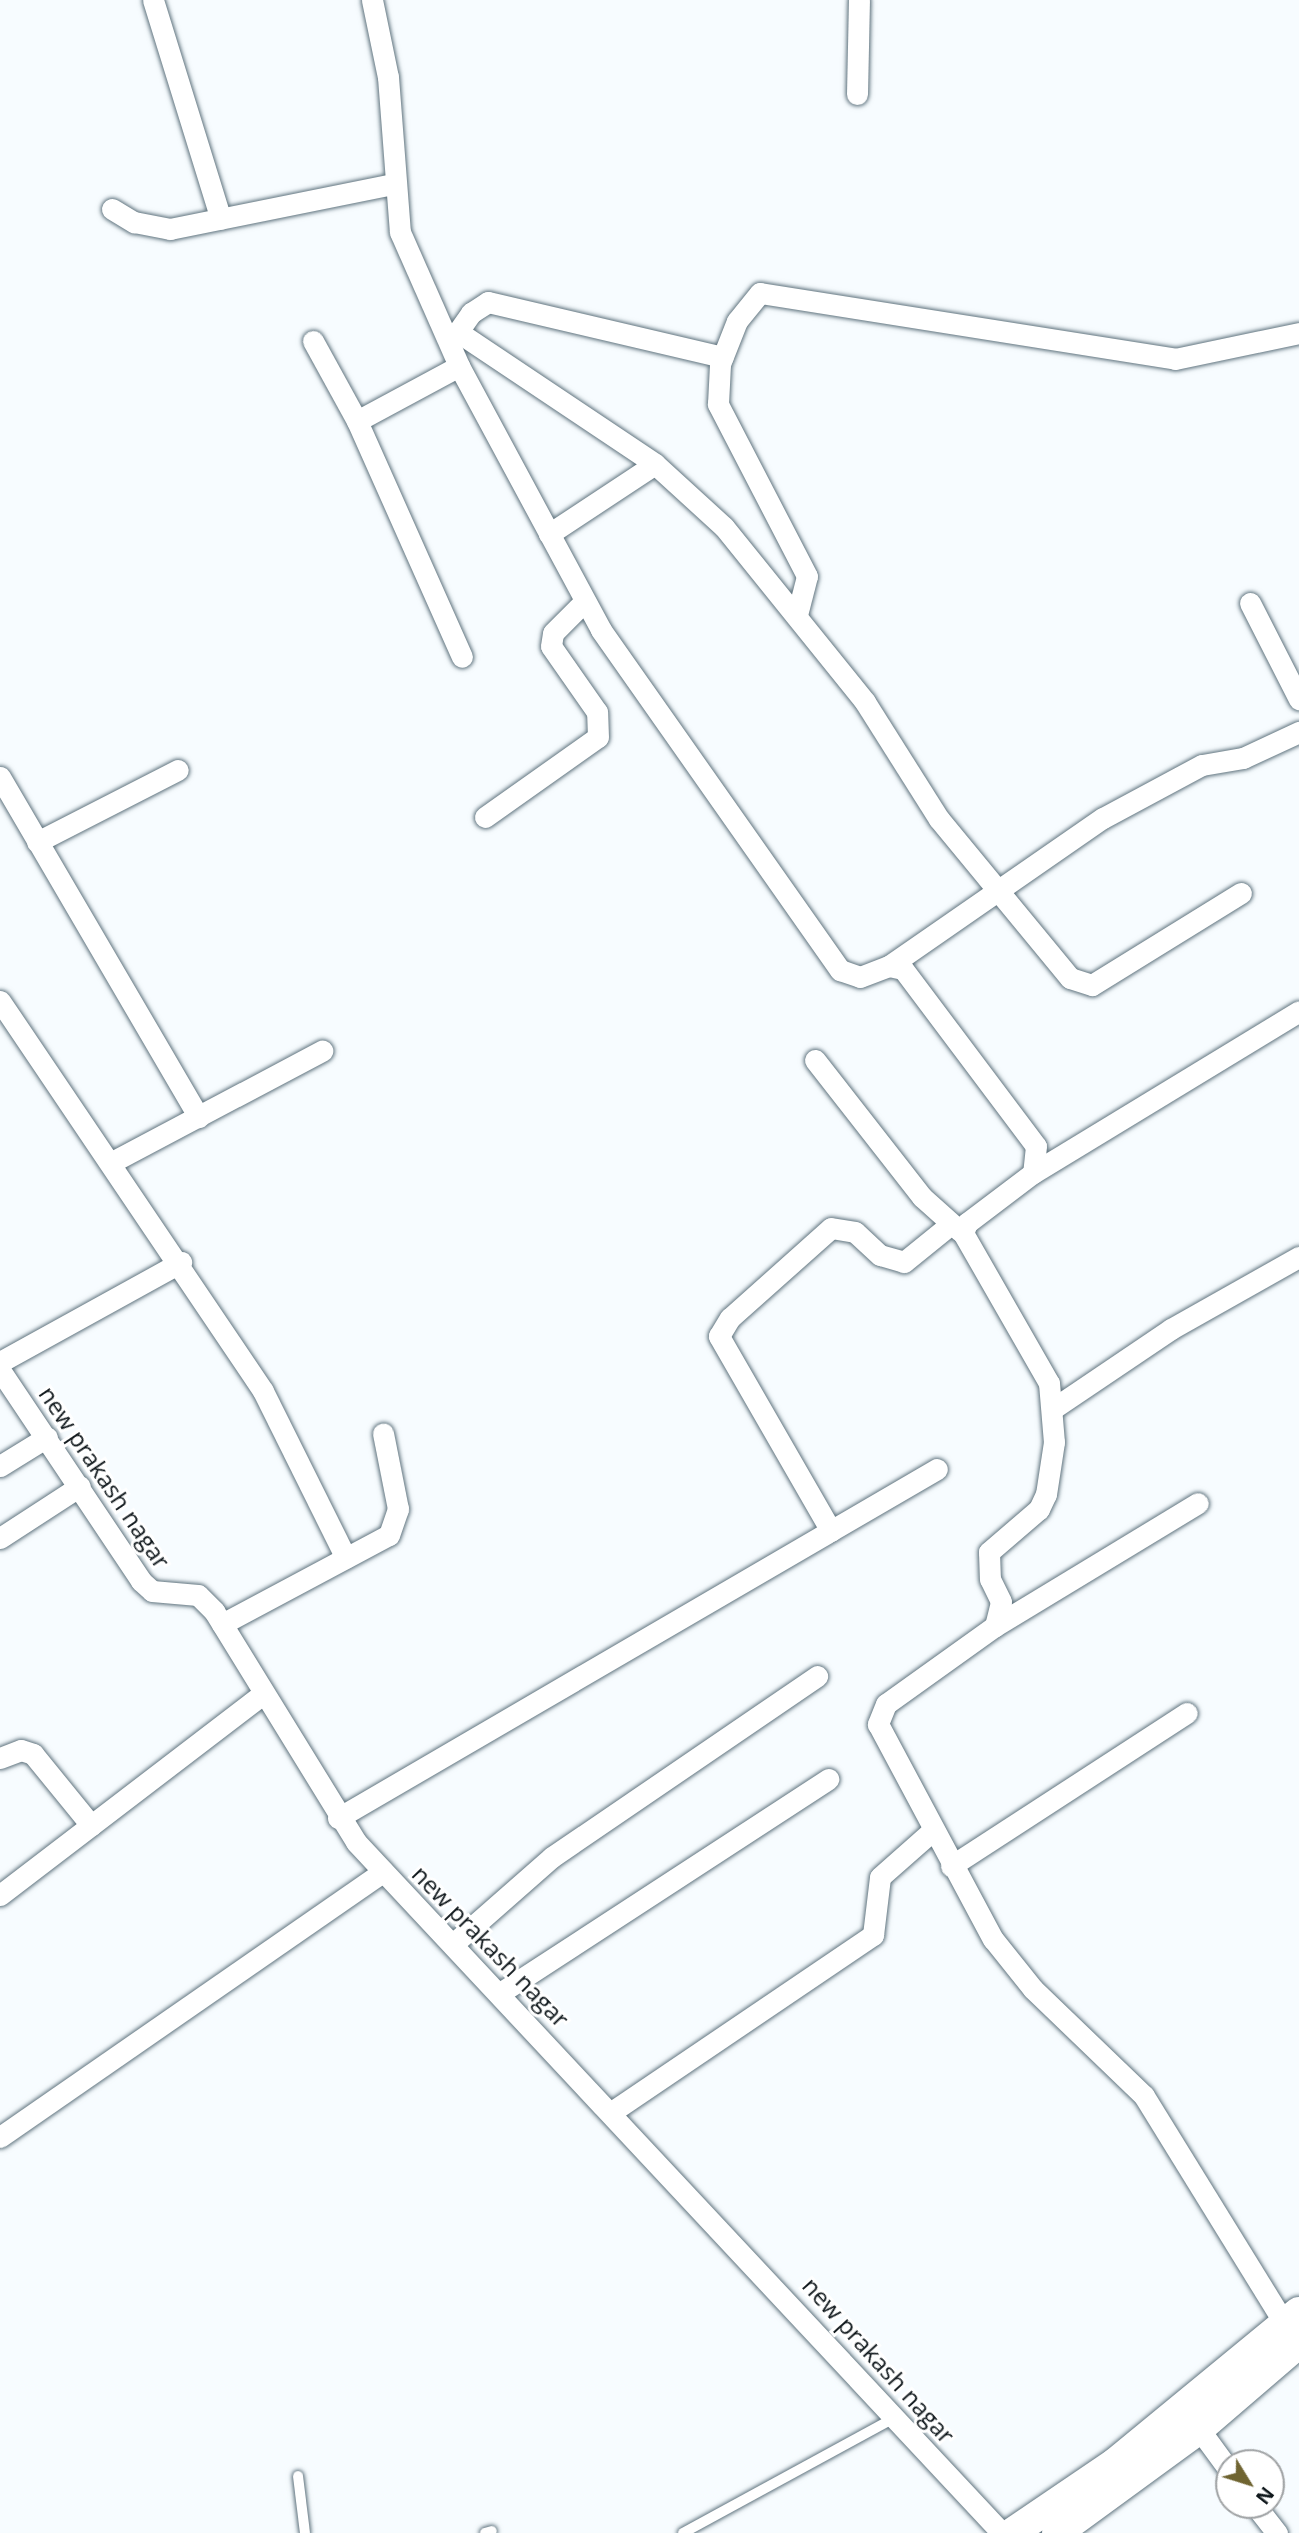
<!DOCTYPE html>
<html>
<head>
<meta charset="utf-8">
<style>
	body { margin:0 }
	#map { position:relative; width:1299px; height:2533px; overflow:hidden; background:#f7fcff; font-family:"Open Sans",sans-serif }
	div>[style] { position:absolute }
	.roads { filter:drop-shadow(0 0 2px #60747f) drop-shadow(0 0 2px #60747f) }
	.service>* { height:10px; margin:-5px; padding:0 5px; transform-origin:5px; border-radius:5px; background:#fff }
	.minor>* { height:21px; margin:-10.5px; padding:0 10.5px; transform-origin:10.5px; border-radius:10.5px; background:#fff }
	.secondary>* { height:30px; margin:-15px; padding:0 15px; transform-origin:15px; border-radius:15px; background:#fff }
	span { translate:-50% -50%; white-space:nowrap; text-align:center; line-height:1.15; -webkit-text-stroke:6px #fff; paint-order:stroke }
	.street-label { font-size:24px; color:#0f171b }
	.north { position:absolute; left:1215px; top:2449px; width:70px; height:70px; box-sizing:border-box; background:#fff; border:2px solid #9fa2a4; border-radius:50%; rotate:128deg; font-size:19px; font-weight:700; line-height:28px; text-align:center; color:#0f171b }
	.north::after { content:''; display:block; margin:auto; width:24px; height:32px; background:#6f6431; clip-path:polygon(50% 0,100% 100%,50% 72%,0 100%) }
</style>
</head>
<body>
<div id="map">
	<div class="roads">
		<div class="service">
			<div style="left:298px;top:2476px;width:57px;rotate:83deg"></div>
			<div style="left:485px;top:2533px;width:7px;rotate:-16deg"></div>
			<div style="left:683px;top:2533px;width:243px;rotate:-28.6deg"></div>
		</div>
		<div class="minor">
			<div style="left:153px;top:0;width:229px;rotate:72.8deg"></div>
			<div style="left:372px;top:0;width:79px;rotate:78.3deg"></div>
			<div style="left:388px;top:77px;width:155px;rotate:85.6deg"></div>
			<div style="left:400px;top:232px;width:146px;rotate:66.2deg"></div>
			<div style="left:459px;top:366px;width:300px;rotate:61.7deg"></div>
			<div style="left:601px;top:630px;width:416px;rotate:54.9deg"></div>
			<div style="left:840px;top:970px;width:21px;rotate:19deg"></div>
			<div style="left:860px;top:977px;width:31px;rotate:-21deg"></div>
			<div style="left:889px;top:966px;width:14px;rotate:12deg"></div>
			<div style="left:903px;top:969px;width:221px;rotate:53.1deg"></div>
			<div style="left:1036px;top:1146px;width:27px;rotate:96deg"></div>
			<div style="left:1033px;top:1173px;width:83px;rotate:142.9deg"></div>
			<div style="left:967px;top:1223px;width:11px;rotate:112deg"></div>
			<div style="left:963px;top:1233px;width:173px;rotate:60.2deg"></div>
			<div style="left:1049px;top:1383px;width:59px;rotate:85.2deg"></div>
			<div style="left:1054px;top:1442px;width:53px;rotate:98.7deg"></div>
			<div style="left:1046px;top:1494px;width:17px;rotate:115deg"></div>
			<div style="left:1039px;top:1509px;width:66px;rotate:139.3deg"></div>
			<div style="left:989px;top:1552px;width:27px;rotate:88deg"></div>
			<div style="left:990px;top:1579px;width:25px;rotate:64deg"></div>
			<div style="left:1001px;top:1602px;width:25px;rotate:104deg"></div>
			<div style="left:995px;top:1626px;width:134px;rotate:144.4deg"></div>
			<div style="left:886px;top:1704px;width:22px;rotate:112deg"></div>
			<div style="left:878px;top:1724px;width:244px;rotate:61.9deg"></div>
			<div style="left:993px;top:1939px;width:64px;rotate:51.3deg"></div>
			<div style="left:1033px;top:1989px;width:154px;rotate:43.9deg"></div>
			<div style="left:1144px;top:2096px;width:280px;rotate:58.3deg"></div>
			<div style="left:857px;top:94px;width:94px;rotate:-88.8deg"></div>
			<div style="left:112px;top:209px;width:26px;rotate:31deg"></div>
			<div style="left:134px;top:222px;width:37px;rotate:11deg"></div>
			<div style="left:170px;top:229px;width:227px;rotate:-11.4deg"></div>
			<div style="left:458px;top:332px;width:237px;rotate:33.8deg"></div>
			<div style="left:655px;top:464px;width:93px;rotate:42.4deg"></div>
			<div style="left:724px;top:527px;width:225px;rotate:51.1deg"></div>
			<div style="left:865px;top:702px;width:138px;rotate:57.7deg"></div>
			<div style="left:939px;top:819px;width:206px;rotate:50.5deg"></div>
			<div style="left:1070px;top:978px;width:23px;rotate:18deg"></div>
			<div style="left:1092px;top:985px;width:175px;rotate:-31.7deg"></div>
			<div style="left:313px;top:341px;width:91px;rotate:61.2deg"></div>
			<div style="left:357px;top:421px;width:258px;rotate:66deg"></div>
			<div style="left:450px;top:343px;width:37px;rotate:-55deg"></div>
			<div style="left:471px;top:313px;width:20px;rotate:-33deg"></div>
			<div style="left:488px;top:302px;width:241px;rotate:13.2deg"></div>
			<div style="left:357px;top:421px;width:116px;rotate:-28.3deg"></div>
			<div style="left:549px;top:534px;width:127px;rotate:-33.4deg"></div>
			<div style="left:1250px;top:603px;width:108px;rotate:63deg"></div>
			<div style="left:797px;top:615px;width:40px;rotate:-75.6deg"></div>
			<div style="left:807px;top:576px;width:194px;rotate:-117.4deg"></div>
			<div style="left:718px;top:404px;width:40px;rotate:-87.1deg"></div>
			<div style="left:720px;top:364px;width:46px;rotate:-68.4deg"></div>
			<div style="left:737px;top:321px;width:36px;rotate:-51deg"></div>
			<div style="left:760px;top:293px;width:420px;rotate:9deg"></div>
			<div style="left:1175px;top:359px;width:127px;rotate:-11.8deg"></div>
			<div style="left:0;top:777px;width:394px;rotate:59.7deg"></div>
			<div style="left:485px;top:817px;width:138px;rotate:-35.3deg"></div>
			<div style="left:598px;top:737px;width:25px;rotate:-92deg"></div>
			<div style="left:597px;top:712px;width:80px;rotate:-124.9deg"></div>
			<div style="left:551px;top:646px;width:13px;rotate:-81deg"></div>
			<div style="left:553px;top:633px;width:45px;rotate:-45deg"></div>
			<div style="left:37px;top:842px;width:158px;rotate:-27.1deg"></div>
			<div style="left:889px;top:966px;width:260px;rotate:-34.7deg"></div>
			<div style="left:1103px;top:818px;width:112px;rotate:-28.2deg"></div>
			<div style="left:1202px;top:765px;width:42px;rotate:-9.7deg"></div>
			<div style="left:1243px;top:758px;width:62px;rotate:-24.9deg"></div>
			<div style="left:0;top:1001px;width:470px;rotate:56deg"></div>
			<div style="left:263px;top:1391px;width:186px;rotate:63.6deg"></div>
			<div style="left:815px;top:1060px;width:174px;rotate:52deg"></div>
			<div style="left:922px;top:1197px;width:51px;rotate:41.8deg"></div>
			<div style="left:112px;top:1162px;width:238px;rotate:-27.9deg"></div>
			<div style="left:1033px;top:1173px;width:311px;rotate:-31.3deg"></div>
			<div style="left:0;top:1362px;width:207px;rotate:-28.9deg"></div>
			<div style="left:0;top:1370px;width:254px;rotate:56.2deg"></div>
			<div style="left:141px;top:1581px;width:15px;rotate:42deg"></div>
			<div style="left:152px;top:1591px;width:46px;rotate:5deg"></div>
			<div style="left:198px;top:1595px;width:23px;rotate:45deg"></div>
			<div style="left:214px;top:1611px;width:271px;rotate:58.4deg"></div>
			<div style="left:356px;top:1842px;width:946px;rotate:46.93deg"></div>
			<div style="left:1054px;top:1408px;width:141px;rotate:-34deg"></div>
			<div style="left:1171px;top:1329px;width:147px;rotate:-29.4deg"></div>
			<div style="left:0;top:1466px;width:55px;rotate:-31.7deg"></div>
			<div style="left:831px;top:1531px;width:225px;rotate:-119.9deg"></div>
			<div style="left:719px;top:1336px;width:21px;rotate:-59deg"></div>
			<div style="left:730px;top:1318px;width:135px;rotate:-41.7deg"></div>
			<div style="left:831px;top:1228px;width:24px;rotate:9deg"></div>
			<div style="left:855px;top:1232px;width:34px;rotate:43deg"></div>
			<div style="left:880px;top:1255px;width:25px;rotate:16deg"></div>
			<div style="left:904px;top:1262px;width:60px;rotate:-39deg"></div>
			<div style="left:0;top:1538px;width:95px;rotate:-33deg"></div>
			<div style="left:222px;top:1624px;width:189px;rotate:-28.1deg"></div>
			<div style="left:389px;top:1535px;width:28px;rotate:-71deg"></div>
			<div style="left:398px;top:1509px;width:77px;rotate:-101.2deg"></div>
			<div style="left:995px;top:1626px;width:237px;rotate:-31.2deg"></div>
			<div style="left:0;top:1758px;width:22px;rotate:-21deg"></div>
			<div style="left:21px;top:1750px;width:13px;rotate:18deg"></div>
			<div style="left:33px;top:1754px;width:92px;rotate:50.8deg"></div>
			<div style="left:338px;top:1818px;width:693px;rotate:-30.23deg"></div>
			<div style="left:951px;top:1866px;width:281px;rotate:-33deg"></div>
			<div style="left:0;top:1895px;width:331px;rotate:-37.4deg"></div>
			<div style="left:453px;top:1944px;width:132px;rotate:-41.3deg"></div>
			<div style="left:552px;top:1857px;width:321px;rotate:-34.3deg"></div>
			<div style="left:500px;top:1993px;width:392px;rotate:-33.1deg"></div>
			<div style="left:613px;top:2111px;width:314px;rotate:-34.1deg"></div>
			<div style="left:873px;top:1935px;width:58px;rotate:-83.1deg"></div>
			<div style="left:880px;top:1877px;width:69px;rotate:-41.5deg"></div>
			<div style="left:0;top:2137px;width:466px;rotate:-34.7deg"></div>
			<div style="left:1199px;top:2429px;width:51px;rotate:53.8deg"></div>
			<div style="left:1255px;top:2505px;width:36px;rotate:52deg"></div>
		</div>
		<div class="secondary">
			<div style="left:1012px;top:2533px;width:125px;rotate:-34.2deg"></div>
			<div style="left:1115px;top:2463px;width:238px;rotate:-39.4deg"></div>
			<div style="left:1057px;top:2533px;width:176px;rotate:-36.2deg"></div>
			<div style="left:1199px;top:2429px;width:132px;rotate:-40.7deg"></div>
		</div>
	</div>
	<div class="street-label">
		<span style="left:105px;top:1477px;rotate:56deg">new prakash nagar</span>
		<span style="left:491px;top:1946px;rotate:46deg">new prakash nagar</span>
		<span style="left:879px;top:2360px;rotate:48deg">new prakash nagar</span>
	</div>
	<div class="north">N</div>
</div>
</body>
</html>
